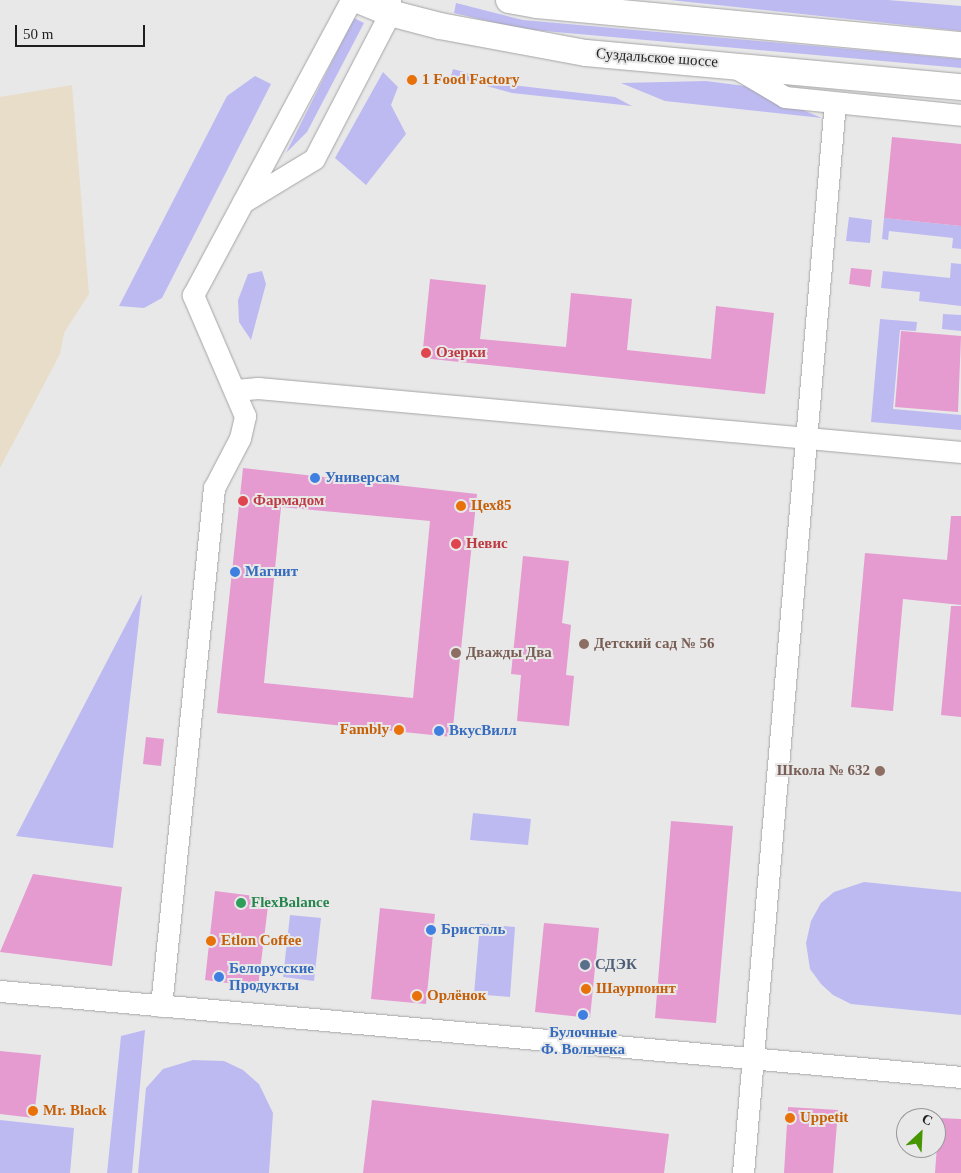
<!DOCTYPE html>
<html>
<head>
<meta charset="utf-8">
<style>
	body { margin:0 }
	#map { position:relative; width:961px; height:1173px; overflow:hidden; background:#e8e8e9; font-family:Georgia,serif }
	div>[style] { position:absolute }
	.industrial>* { inset:0; background:#e8ddc8 }
	.green>* { inset:0; background:#bdbaf1 }
	.building>* { inset:0; background:#e59ad0 }
	.roads { filter:drop-shadow(0 0 1px #a4a4a6) drop-shadow(0 0 1px #a4a4a6) }
	.minor>* { height:21px; margin:-10.5px; padding:0 10.5px; transform-origin:10.5px; border-radius:10.5px; background:#fff }
	.major>* { height:26px; margin:-13px; padding:0 13px; transform-origin:13px; border-radius:13px; background:#fff }
	.dots>* { width:14px; height:14px; translate:-50% -50%; box-sizing:border-box; border:2px solid #e8e8e9; border-radius:50% }
	span { translate:-50% -50%; white-space:nowrap; text-align:center; line-height:1.15; -webkit-text-stroke:4px #e8e8e9; paint-order:stroke }
	.street-label { font-size:15px; color:#1f1f20 }
	.food-label { font-size:15px; color:#c56008; font-weight:700 }
	.left { translate:0 -50%; text-align:left }
	.right { translate:-100% -50%; text-align:right }
	.health-label { font-size:15px; color:#be3a42; font-weight:700 }
	.shop-label { font-size:15px; color:#366cbe; font-weight:700 }
	.education-label { font-size:15px; color:#785e54; font-weight:700 }
	.leisure-label { font-size:15px; color:#27864d; font-weight:700 }
	.service-label { font-size:15px; color:#4e5e75; font-weight:700 }
	.north { position:absolute; left:896px; top:1108px; width:50px; height:50px; box-sizing:border-box; background:#e8e8e9; border:1px solid #989899; border-radius:50%; rotate:25deg; font-size:14px; font-weight:700; line-height:20px; text-align:center; color:#1f1f20 }
	.north::after { content:''; display:block; margin:auto; width:18px; height:22px; background:#459600; clip-path:polygon(50% 0,100% 100%,50% 72%,0 100%) }
	.scale { position:absolute; left:15px; top:25px; width:130px; height:22px; box-sizing:border-box; border:2px solid #1f1f20; border-top:0; padding-left:6px; font-size:15px; line-height:18px; white-space:nowrap; color:#1f1f20; -webkit-text-stroke:4px #e8e8e9; paint-order:stroke }
</style>
</head>
<body>
<div id="map">
	<div class="industrial">
		<div style="clip-path:polygon(72px 85px,89px 294px,64px 333px,60px 354px,0 468px,0 97px)"></div>
	</div>
	<div class="green">
		<div style="clip-path:polygon(670px 0,888px 0,961px 6px,961px 31px)"></div>
		<div style="clip-path:polygon(456px 3px,523px 20px,961px 59px,961px 68px,522px 29px,454px 13px)"></div>
		<div style="clip-path:polygon(354px 18px,364px 23px,307px 132px,286px 153px)"></div>
		<div style="clip-path:polygon(453px 69px,512px 85px,615px 97px,632px 106px,512px 93px,451px 76px)"></div>
		<div style="clip-path:polygon(383px 72px,398px 87px,391px 105px,406px 134px,366px 185px,335px 158px)"></div>
		<div style="clip-path:polygon(255px 76px,271px 84px,162px 298px,144px 308px,119px 306px,227px 96px)"></div>
		<div style="clip-path:polygon(706px 81px,745px 86px,822px 118px,665px 101px,621px 83px)"></div>
		<div style="clip-path:polygon(849px 217px,872px 220px,870px 243px,846px 241px)"></div>
		<div style="clip-path:polygon(884px 218px,961px 226px,961px 249px,952px 248px,953px 238px,889px 231px,888px 240px,882px 239px)"></div>
		<div style="clip-path:polygon(951px 263px,961px 264px,961px 306px,919px 301px,920px 292px,881px 288px,883px 271px,950px 278px)"></div>
		<div style="clip-path:polygon(262px 271px,266px 284px,251px 340px,239px 322px,238px 300px,248px 274px)"></div>
		<div style="clip-path:polygon(943px 314px,961px 315px,961px 331px,942px 329px)"></div>
		<div style="clip-path:polygon(880px 319px,917px 322px,916px 331px,900px 330px,893px 409px,961px 415px,961px 430px,871px 422px)"></div>
		<div style="clip-path:polygon(142px 594px,113px 848px,16px 836px)"></div>
		<div style="clip-path:polygon(473px 813px,531px 819px,528px 845px,470px 840px)"></div>
		<div style="clip-path:polygon(864px 882px,961px 892px,961px 1015px,851px 1004px,833px 995px,821px 984px,810px 969px,806px 943px,811px 921px,821px 903px,834px 892px)"></div>
		<div style="clip-path:polygon(290px 915px,321px 918px,314px 981px,283px 977px)"></div>
		<div style="clip-path:polygon(480px 924px,515px 927px,510px 997px,474px 994px)"></div>
		<div style="clip-path:polygon(145px 1030px,132px 1173px,107px 1173px,121px 1036px)"></div>
		<div style="clip-path:polygon(193px 1060px,224px 1061px,243px 1070px,259px 1084px,273px 1113px,269px 1173px,138px 1173px,146px 1088px,163px 1069px)"></div>
		<div style="clip-path:polygon(0 1120px,74px 1128px,70px 1173px,0 1173px)"></div>
	</div>
	<div class="building">
		<div style="clip-path:polygon(892px 137px,961px 144px,961px 226px,884px 218px)"></div>
		<div style="clip-path:polygon(851px 268px,872px 270px,870px 287px,849px 284px)"></div>
		<div style="clip-path:polygon(430px 279px,486px 285px,480px 339px,566px 347px,571px 293px,632px 299px,627px 350px,711px 359px,716px 306px,774px 313px,765px 394px,422px 358px)"></div>
		<div style="clip-path:polygon(901px 331px,961px 336px,958px 412px,895px 407px)"></div>
		<div style="clip-path:polygon(evenodd,243px 468px,477px 494px,452px 737px,217px 713px,243px 468px,281px 507px,430px 521px,413px 698px,264px 683px,281px 507px)"></div>
		<div style="clip-path:polygon(951px 516px,961px 516px,961px 605px,903px 599px,893px 711px,851px 707px,865px 553px,947px 560px)"></div>
		<div style="clip-path:polygon(523px 556px,569px 561px,562px 623px,571px 625px,566px 675px,574px 676px,569px 726px,517px 721px,521px 675px,511px 674px)"></div>
		<div style="clip-path:polygon(951px 606px,961px 606px,961px 717px,941px 715px)"></div>
		<div style="clip-path:polygon(146px 737px,164px 739px,161px 766px,143px 764px)"></div>
		<div style="clip-path:polygon(671px 821px,733px 826px,716px 1023px,655px 1018px)"></div>
		<div style="clip-path:polygon(33px 874px,122px 887px,112px 966px,0 952px)"></div>
		<div style="clip-path:polygon(215px 891px,269px 898px,258px 987px,205px 980px)"></div>
		<div style="clip-path:polygon(380px 908px,435px 914px,426px 1004px,371px 999px)"></div>
		<div style="clip-path:polygon(544px 923px,599px 928px,590px 1018px,535px 1012px)"></div>
		<div style="clip-path:polygon(0 1051px,41px 1055px,34px 1118px,0 1114px)"></div>
		<div style="clip-path:polygon(372px 1100px,669px 1134px,664px 1173px,363px 1173px)"></div>
		<div style="clip-path:polygon(788px 1107px,838px 1110px,833px 1173px,784px 1173px)"></div>
		<div style="clip-path:polygon(939px 1118px,961px 1119px,961px 1173px,935px 1173px)"></div>
	</div>
	<div class="roads">
		<div class="minor">
			<div style="left:736px;top:68px;width:57px;rotate:30.6deg"></div>
			<div style="left:785px;top:97px;width:177px;rotate:5.8deg"></div>
			<div style="left:243px;top:202px;width:83px;rotate:-31.2deg"></div>
			<div style="left:314px;top:159px;width:165px;rotate:-62.5deg"></div>
			<div style="left:390px;top:13px;width:13px;rotate:-90deg"></div>
			<div style="left:235px;top:390px;width:23px;rotate:-5deg"></div>
			<div style="left:258px;top:388px;width:706px;rotate:5.2deg"></div>
			<div style="left:0;top:991px;width:965px;rotate:5.11deg"></div>
			<div style="left:161px;top:1006px;width:521px;rotate:-84.16deg"></div>
			<div style="left:214px;top:488px;width:56px;rotate:-62.5deg"></div>
			<div style="left:240px;top:438px;width:23px;rotate:-77deg"></div>
			<div style="left:245px;top:416px;width:132px;rotate:-113.3deg"></div>
			<div style="left:193px;top:295px;width:335px;rotate:-61.8deg"></div>
			<div style="left:743px;top:1173px;width:1074px;rotate:-85.09deg"></div>
		</div>
		<div class="major">
			<div style="left:358px;top:0;width:35px;rotate:22deg"></div>
			<div style="left:390px;top:13px;width:52px;rotate:14.6deg"></div>
			<div style="left:440px;top:26px;width:148px;rotate:10.5deg"></div>
			<div style="left:586px;top:53px;width:377px;rotate:5.2deg"></div>
			<div style="left:509px;top:0;width:28px;rotate:10deg"></div>
			<div style="left:537px;top:5px;width:426px;rotate:5.4deg"></div>
		</div>
	</div>
	<div class="dots">
		<div style="left:412px;top:80px;background:#e8710a"></div>
		<div style="left:426px;top:353px;background:#e0444e"></div>
		<div style="left:315px;top:478px;background:#3f7fe0"></div>
		<div style="left:243px;top:501px;background:#e0444e"></div>
		<div style="left:461px;top:506px;background:#e8710a"></div>
		<div style="left:456px;top:544px;background:#e0444e"></div>
		<div style="left:235px;top:572px;background:#3f7fe0"></div>
		<div style="left:584px;top:644px;background:#8d6e63"></div>
		<div style="left:456px;top:653px;background:#8d6e63"></div>
		<div style="left:399px;top:730px;background:#e8710a"></div>
		<div style="left:439px;top:731px;background:#3f7fe0"></div>
		<div style="left:880px;top:771px;background:#8d6e63"></div>
		<div style="left:241px;top:903px;background:#2e9e5b"></div>
		<div style="left:431px;top:930px;background:#3f7fe0"></div>
		<div style="left:211px;top:941px;background:#e8710a"></div>
		<div style="left:585px;top:965px;background:#5c6f8a"></div>
		<div style="left:219px;top:977px;background:#3f7fe0"></div>
		<div style="left:586px;top:989px;background:#e8710a"></div>
		<div style="left:417px;top:996px;background:#e8710a"></div>
		<div style="left:583px;top:1015px;background:#3f7fe0"></div>
		<div style="left:33px;top:1111px;background:#e8710a"></div>
		<div style="left:790px;top:1118px;background:#e8710a"></div>
	</div>
	<div class="street-label">
		<span style="left:657px;top:58px;rotate:4deg">Суздальское шоссе</span>
	</div>
	<div class="food-label">
		<span class="left" style="left:422px;top:80px">1 Food Factory</span>
		<span class="left" style="left:471px;top:506px">Цех85</span>
		<span class="right" style="left:389px;top:730px">Fambly</span>
		<span class="left" style="left:221px;top:941px">Etlon Coffee</span>
		<span class="left" style="left:596px;top:989px">Шаурпоинт</span>
		<span class="left" style="left:427px;top:996px">Орлёнок</span>
		<span class="left" style="left:43px;top:1111px">Mr. Black</span>
		<span class="left" style="left:800px;top:1118px">Uppetit</span>
	</div>
	<div class="health-label">
		<span class="left" style="left:436px;top:353px">Озерки</span>
		<span class="left" style="left:253px;top:501px">Фармадом</span>
		<span class="left" style="left:466px;top:544px">Невис</span>
	</div>
	<div class="shop-label">
		<span class="left" style="left:325px;top:478px">Универсам</span>
		<span class="left" style="left:245px;top:572px">Магнит</span>
		<span class="left" style="left:449px;top:731px">ВкусВилл</span>
		<span class="left" style="left:441px;top:930px">Бристоль</span>
		<span class="left" style="left:229px;top:977px">Белорусские<br>Продукты</span>
		<span style="left:583px;top:1041px">Булочные<br>Ф. Вольчека</span>
	</div>
	<div class="education-label">
		<span class="left" style="left:594px;top:644px">Детский сад № 56</span>
		<span class="left" style="left:466px;top:653px">Дважды Два</span>
		<span class="right" style="left:870px;top:771px">Школа № 632</span>
	</div>
	<div class="leisure-label">
		<span class="left" style="left:251px;top:903px">FlexBalance</span>
	</div>
	<div class="service-label">
		<span class="left" style="left:595px;top:965px">СДЭК</span>
	</div>
	<div class="north">С</div>
	<div class="scale">50 m</div>
</div>
</body>
</html>
